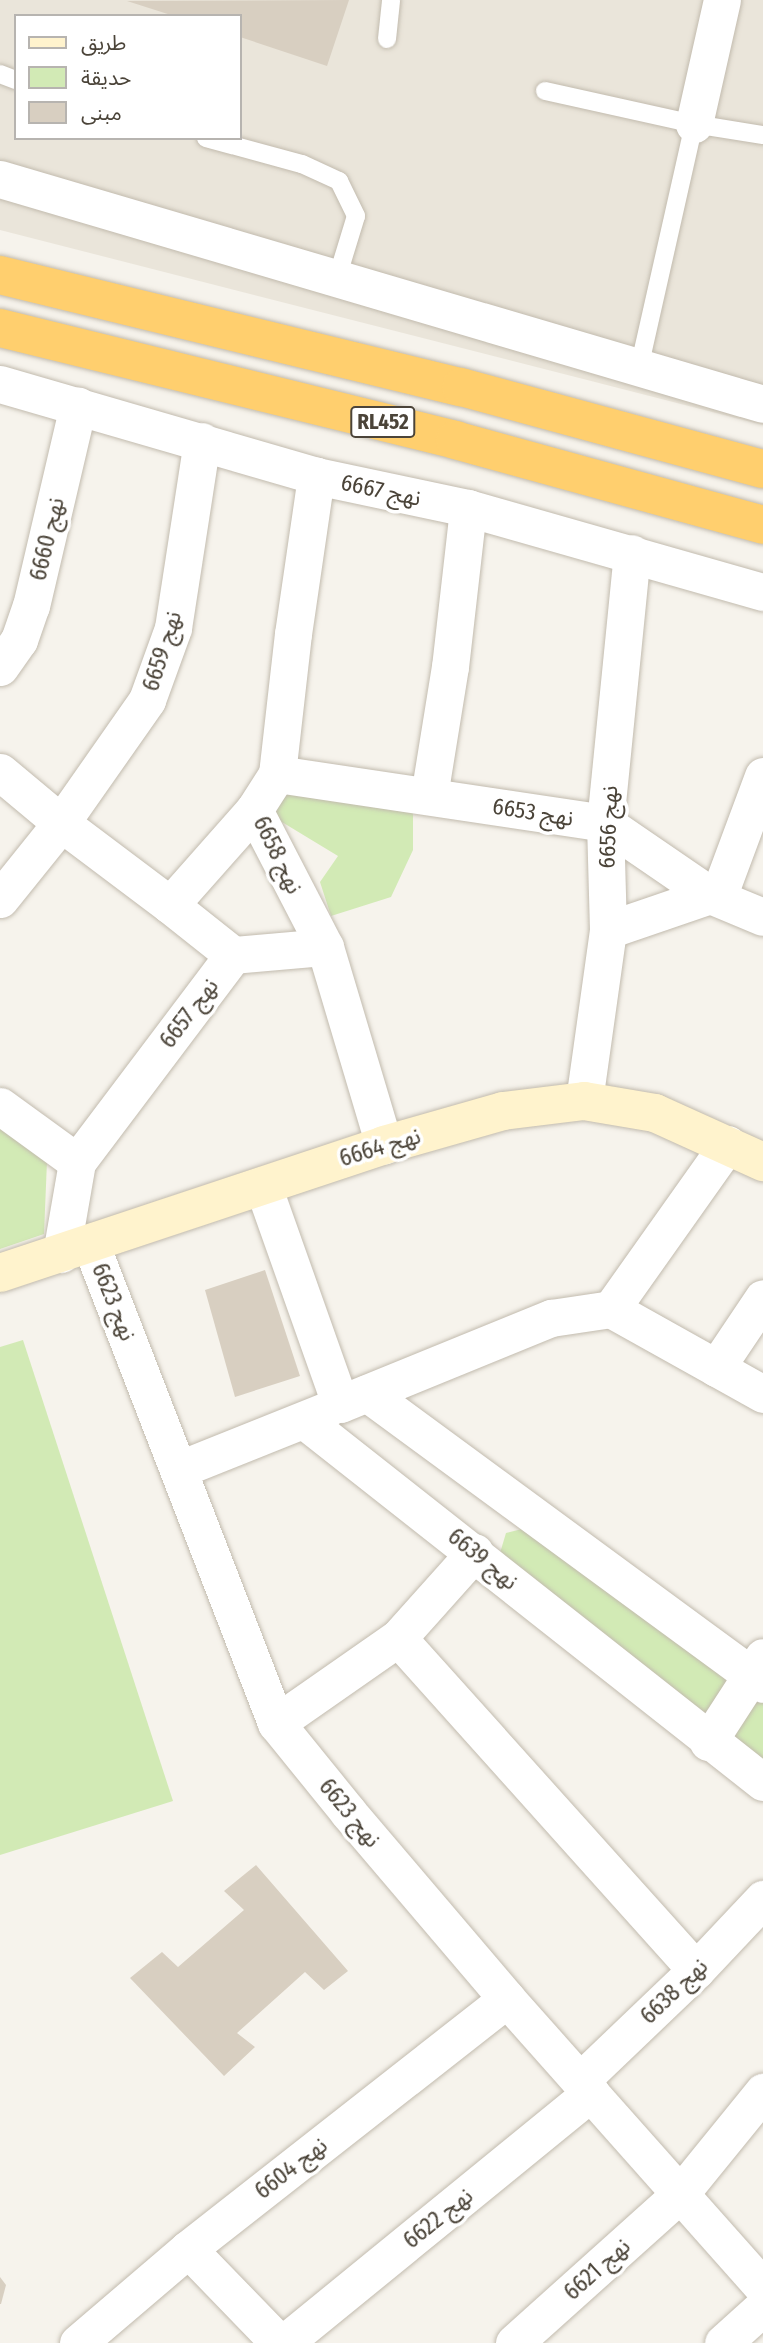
<!DOCTYPE html>
<html>
<head>
<meta charset="utf-8">
<style>
	body { margin:0 }
	#map { position:relative; width:763px; height:2343px; overflow:hidden; background:#f6f3ec; font-family:"Fira Sans Condensed","Noto Sans Arabic",sans-serif }
	div>[style] { position:absolute }
	.residential>* { inset:0; background:#eae5da }
	.green>* { inset:0; background:#d2eab5 }
	.building>* { inset:0; background:#d8cfc1 }
	.roads { filter:drop-shadow(0 0 2px #c2bbae) drop-shadow(0 0 2px #c2bbae) }
	.lane>* { height:18px; margin:-9px; padding:0 9px; transform-origin:9px; border-radius:9px; background:#fff }
	.street>* { height:37px; margin:-18.5px; padding:0 18.5px; transform-origin:18.5px; border-radius:18.5px; background:#fff }
	.secondary>* { height:38px; margin:-19px; padding:0 19px; transform-origin:19px; border-radius:19px; background:#fff3cd }
	.highway>* { height:38px; margin:-19px; padding:0 19px; transform-origin:19px; border-radius:19px; background:#ffcf6e }
	span { translate:-50% -50%; white-space:nowrap; text-align:center; line-height:1.15; -webkit-text-stroke:7px #fff; paint-order:stroke }
	.shield-label span { padding:2px 5px; background:#fff; border:2px solid; border-radius:5px; -webkit-text-stroke-width:0 }
	.shield-label { font-size:21px; color:#4b4439; font-weight:700 }
	.street-label { font-size:23px; color:#4b4439 }
	.legend { position:absolute; left:14px; top:14px; width:228px; height:126px; box-sizing:border-box; background:#fff; border:2px solid #b7b4b0; margin:0; padding:9px 12px; list-style:none; font-size:21px; color:#4b4439 }
	.legend li { display:flex; align-items:center; gap:14px; height:35px }
	.legend b { width:35px; border:2px solid #b7b4b0 }
</style>
</head>
<body>
<div id="map">
	<div class="residential">
		<div style="clip-path:polygon(evenodd,0 0,763px 0,763px 425px,0 230px,0 0,16px 16px,240px 16px,240px 138px,16px 138px,16px 16px)"></div>
	</div>
	<div class="green">
		<div style="clip-path:polygon(288px 793px,413px 813px,413px 850px,391px 897px,331px 916px,320px 882px,338px 856px,272px 816px)"></div>
		<div style="clip-path:polygon(0 1126px,47px 1161px,44px 1234px,0 1249px)"></div>
		<div style="clip-path:polygon(23px 1340px,173px 1801px,0 1855px,0 1347px)"></div>
		<div style="clip-path:polygon(522px 1529px,738px 1674px,706px 1726px,500px 1553px,506px 1533px)"></div>
		<div style="clip-path:polygon(763px 1693px,763px 1769px,720px 1737px)"></div>
	</div>
	<div class="building">
		<div style="clip-path:polygon(349px 0,327px 66px,240px 37px,240px 16px,174px 16px,127px 1px)"></div>
		<div style="clip-path:polygon(265px 1270px,300px 1376px,235px 1397px,205px 1290px)"></div>
		<div style="clip-path:polygon(256px 1865px,348px 1971px,324px 1990px,305px 1972px,237px 2033px,255px 2047px,224px 2076px,130px 1978px,162px 1952px,178px 1967px,244px 1910px,224px 1891px)"></div>
		<div style="clip-path:polygon(0 2277px,6px 2285px,1px 2304px,0 2304px)"></div>
	</div>
	<div class="roads">
		<div class="lane">
			<div style="left:387px;top:39px;width:39px;rotate:-84deg"></div>
			<div style="left:0;top:74px;width:17px;rotate:21deg"></div>
			<div style="left:545px;top:91px;width:153px;rotate:12.5deg"></div>
			<div style="left:694px;top:124px;width:250px;rotate:102.7deg"></div>
			<div style="left:694px;top:124px;width:70px;rotate:9.1deg"></div>
			<div style="left:206px;top:138px;width:99px;rotate:15.2deg"></div>
			<div style="left:302px;top:164px;width:41px;rotate:24.7deg"></div>
			<div style="left:339px;top:181px;width:39px;rotate:64deg"></div>
			<div style="left:356px;top:216px;width:65px;rotate:107deg"></div>
		</div>
		<div class="street">
			<div style="left:694px;top:124px;width:127px;rotate:-77.3deg"></div>
			<div style="left:0;top:179px;width:795px;rotate:16.43deg"></div>
			<div style="left:0;top:384px;width:329px;rotate:16.2deg"></div>
			<div style="left:316px;top:476px;width:155px;rotate:11.9deg"></div>
			<div style="left:468px;top:508px;width:307px;rotate:15.9deg"></div>
			<div style="left:0;top:667px;width:33px;rotate:-55deg"></div>
			<div style="left:19px;top:640px;width:36px;rotate:-71deg"></div>
			<div style="left:31px;top:606px;width:206px;rotate:-76.8deg"></div>
			<div style="left:0;top:772px;width:80px;rotate:39.9deg"></div>
			<div style="left:61px;top:823px;width:136px;rotate:37deg"></div>
			<div style="left:277px;top:774px;width:332px;rotate:8.5deg"></div>
			<div style="left:605px;top:823px;width:127px;rotate:34.4deg"></div>
			<div style="left:710px;top:895px;width:57px;rotate:22.5deg"></div>
			<div style="left:429px;top:796px;width:131px;rotate:-80.8deg"></div>
			<div style="left:450px;top:667px;width:160px;rotate:-83.5deg"></div>
			<div style="left:254px;top:810px;width:154px;rotate:62.6deg"></div>
			<div style="left:325px;top:947px;width:207px;rotate:73.4deg"></div>
			<div style="left:718px;top:897px;width:129px;rotate:-69.6deg"></div>
			<div style="left:0;top:899px;width:97px;rotate:-51.2deg"></div>
			<div style="left:61px;top:823px;width:150px;rotate:-55deg"></div>
			<div style="left:147px;top:700px;width:77px;rotate:-70.1deg"></div>
			<div style="left:173px;top:628px;width:189px;rotate:-81.2deg"></div>
			<div style="left:608px;top:930px;width:108px;rotate:-18.9deg"></div>
			<div style="left:233px;top:955px;width:92px;rotate:-5deg"></div>
			<div style="left:584px;top:1101px;width:173px;rotate:-82deg"></div>
			<div style="left:608px;top:930px;width:107px;rotate:-91.6deg"></div>
			<div style="left:605px;top:823px;width:271px;rotate:-84.3deg"></div>
			<div style="left:0;top:1106px;width:95px;rotate:36deg"></div>
			<div style="left:263px;top:1186px;width:231px;rotate:70.5deg"></div>
			<div style="left:340px;top:1404px;width:228px;rotate:-22.2deg"></div>
			<div style="left:551px;top:1318px;width:61px;rotate:-8.5deg"></div>
			<div style="left:611px;top:1309px;width:174px;rotate:29.2deg"></div>
			<div style="left:91px;top:1245px;width:513px;rotate:68.84deg"></div>
			<div style="left:276px;top:1723px;width:114px;rotate:51deg"></div>
			<div style="left:348px;top:1812px;width:245px;rotate:49.6deg"></div>
			<div style="left:507px;top:1999px;width:385px;rotate:48.4deg"></div>
			<div style="left:61px;top:1254px;width:93px;rotate:-80.1deg"></div>
			<div style="left:77px;top:1162px;width:259px;rotate:-53deg"></div>
			<div style="left:233px;top:955px;width:80px;rotate:-141.6deg"></div>
			<div style="left:170px;top:905px;width:127px;rotate:-48.5deg"></div>
			<div style="left:254px;top:810px;width:43px;rotate:-57.4deg"></div>
			<div style="left:277px;top:774px;width:141px;rotate:-83.5deg"></div>
			<div style="left:293px;top:634px;width:160px;rotate:-81.7deg"></div>
			<div style="left:611px;top:1309px;width:202px;rotate:-54.7deg"></div>
			<div style="left:716px;top:1368px;width:84px;rotate:-56.1deg"></div>
			<div style="left:367px;top:1393px;width:491px;rotate:36.3deg"></div>
			<div style="left:305px;top:1421px;width:583px;rotate:38.25deg"></div>
			<div style="left:180px;top:1469px;width:156px;rotate:-21.8deg"></div>
			<div style="left:398px;top:1638px;width:446px;rotate:48.1deg"></div>
			<div style="left:276px;top:1723px;width:149px;rotate:-34.9deg"></div>
			<div style="left:398px;top:1638px;width:115px;rotate:-48.2deg"></div>
			<div style="left:708px;top:1742px;width:101px;rotate:-57.1deg"></div>
			<div style="left:581px;top:2080px;width:159px;rotate:-43.7deg"></div>
			<div style="left:696px;top:1970px;width:98px;rotate:-46.7deg"></div>
			<div style="left:188px;top:2249px;width:131px;rotate:45.9deg"></div>
			<div style="left:78px;top:2343px;width:145px;rotate:-40.5deg"></div>
			<div style="left:188px;top:2249px;width:405px;rotate:-38.1deg"></div>
			<div style="left:284px;top:2343px;width:396px;rotate:-39.2deg"></div>
			<div style="left:514px;top:2343px;width:223px;rotate:-41.9deg"></div>
			<div style="left:680px;top:2194px;width:132px;rotate:-50.9deg"></div>
			<div style="left:723px;top:2343px;width:54px;rotate:-42deg"></div>
		</div>
		<div class="secondary">
			<div style="left:0;top:1273px;width:405px;rotate:-18.4deg"></div>
			<div style="left:384px;top:1145px;width:124px;rotate:-15.9deg"></div>
			<div style="left:503px;top:1111px;width:82px;rotate:-7deg"></div>
			<div style="left:584px;top:1101px;width:72px;rotate:9.6deg"></div>
			<div style="left:655px;top:1113px;width:119px;rotate:24.4deg"></div>
		</div>
		<div class="highway">
			<div style="left:0;top:275px;width:474px;rotate:13.7deg"></div>
			<div style="left:461px;top:387px;width:313px;rotate:15.2deg"></div>
			<div style="left:0;top:328px;width:469px;rotate:13.8deg"></div>
			<div style="left:455px;top:440px;width:320px;rotate:15.4deg"></div>
		</div>
	</div>
	<div class="shield-label">
		<span style="left:383px;top:422px">RL452</span>
	</div>
	<div class="street-label">
		<span style="left:381px;top:490px;rotate:12deg">نهج 6667</span>
		<span style="left:47px;top:539px;rotate:-77deg">نهج 6660</span>
		<span style="left:162px;top:651px;rotate:-73deg">نهج 6659</span>
		<span style="left:533px;top:812px;rotate:9deg">نهج 6653</span>
		<span style="left:608px;top:827px;rotate:-88deg">نهج 6656</span>
		<span style="left:278px;top:855px;rotate:64deg">نهج 6658</span>
		<span style="left:189px;top:1013px;rotate:-53deg">نهج 6657</span>
		<span style="left:380px;top:1147px;rotate:-17deg">نهج 6664</span>
		<span style="left:114px;top:1302px;rotate:68deg">نهج 6623</span>
		<span style="left:483px;top:1559px;rotate:39deg">نهج 6639</span>
		<span style="left:350px;top:1813px;rotate:50deg">نهج 6623</span>
		<span style="left:674px;top:1991px;rotate:-44deg">نهج 6638</span>
		<span style="left:291px;top:2168px;rotate:-38deg">نهج 6604</span>
		<span style="left:438px;top:2218px;rotate:-39deg">نهج 6622</span>
		<span style="left:597px;top:2269px;rotate:-42deg">نهج 6621</span>
	</div>
	<ul class="legend">
	<li><b style="height:9px;background:#fff3cd"></b>طريق</li>
	<li><b style="height:19px;background:#d2eab5"></b>حديقة</li>
	<li><b style="height:19px;background:#d8cfc1"></b>مبنى</li>
	</ul>
</div>
</body>
</html>
